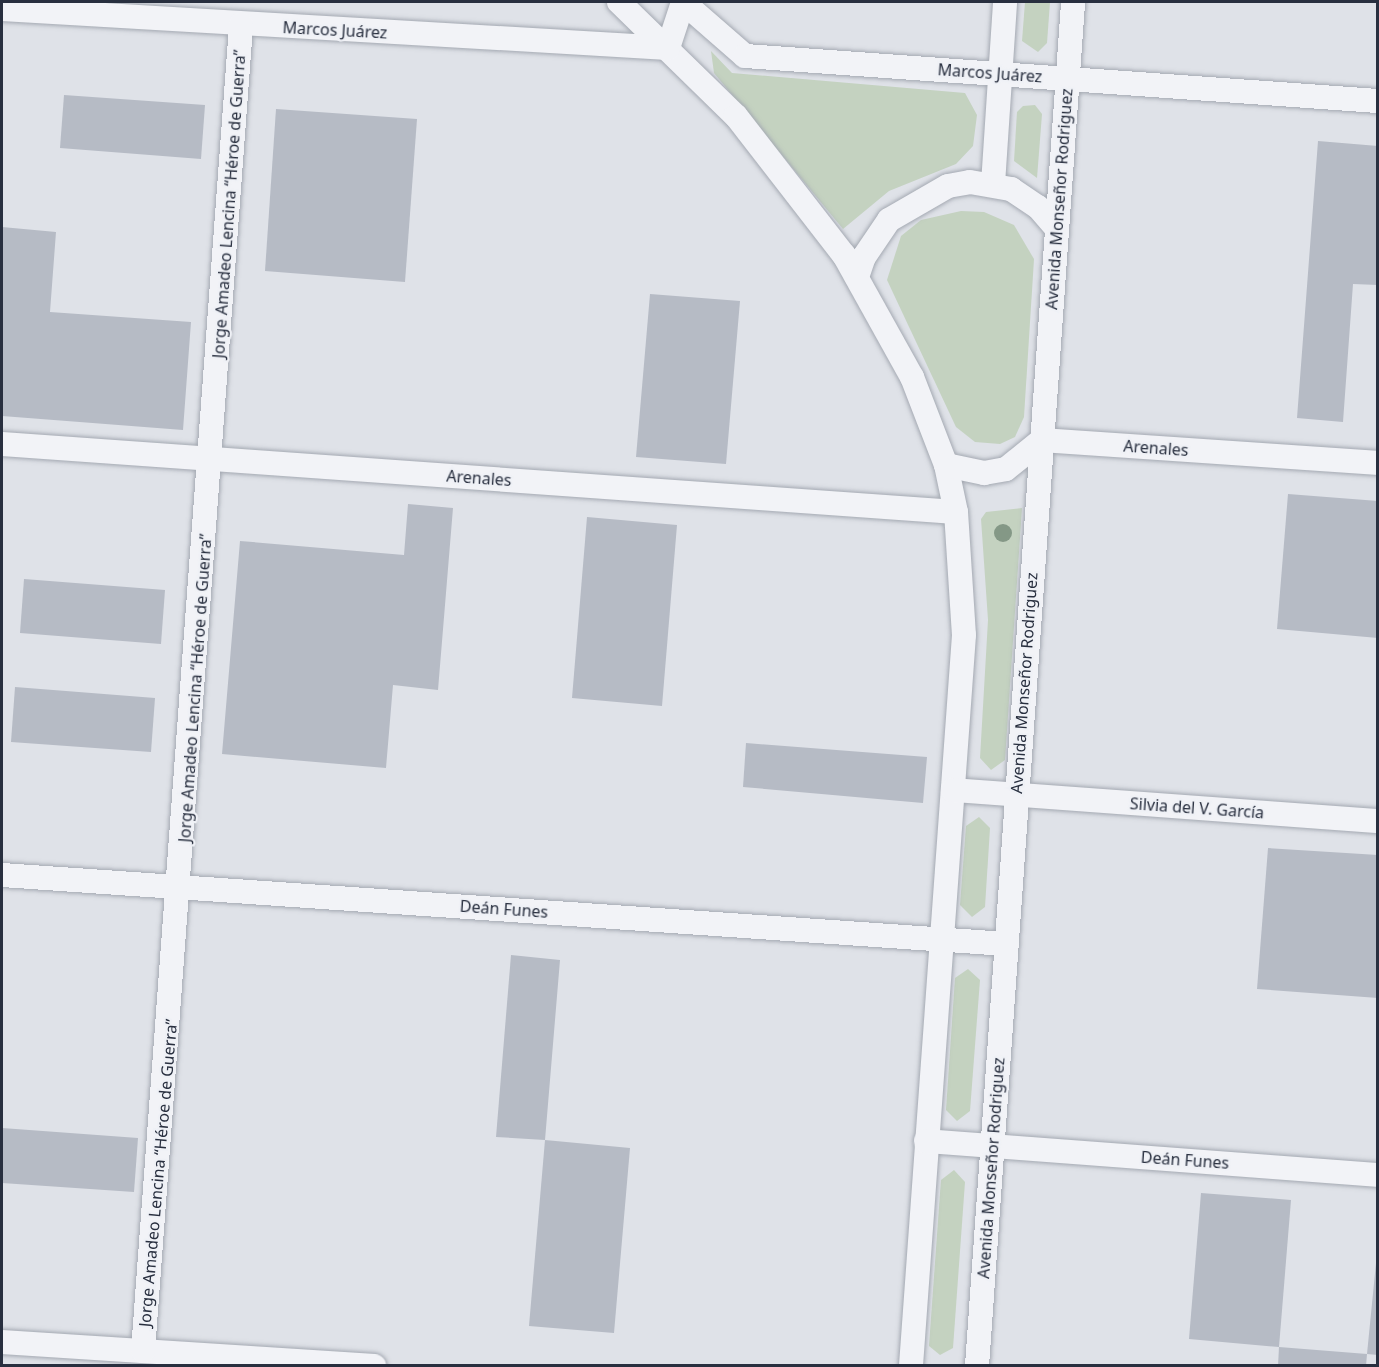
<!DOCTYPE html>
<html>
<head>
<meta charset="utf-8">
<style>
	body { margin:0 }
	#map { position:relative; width:1379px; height:1367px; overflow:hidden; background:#dfe2e8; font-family:"Noto Sans",sans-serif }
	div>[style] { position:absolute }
	.green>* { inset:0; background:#c4d2c0 }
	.building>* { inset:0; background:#b6bbc5 }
	.roads { filter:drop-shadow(0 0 2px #a4a9b2) drop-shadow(0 0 2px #a4a9b2) }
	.street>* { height:24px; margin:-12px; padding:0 12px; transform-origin:12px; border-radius:12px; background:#f2f3f7 }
	.trees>* { width:18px; height:18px; margin:-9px; border-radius:50%; background:#849886 }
	span { translate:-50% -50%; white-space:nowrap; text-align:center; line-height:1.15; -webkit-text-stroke:4.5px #eff1f6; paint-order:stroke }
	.street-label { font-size:16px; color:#282f3f }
	.frame { position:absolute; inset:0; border:3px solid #282f3f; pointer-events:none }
</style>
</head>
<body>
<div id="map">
	<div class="green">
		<div style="clip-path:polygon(1025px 2px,1050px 2px,1047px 43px,1038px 52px,1022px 41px)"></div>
		<div style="clip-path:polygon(711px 51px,732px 73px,965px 93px,977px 115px,973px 146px,956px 164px,889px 191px,843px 229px,714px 73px)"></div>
		<div style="clip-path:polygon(1035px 105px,1042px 114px,1037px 178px,1014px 161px,1017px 112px,1023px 106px)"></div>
		<div style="clip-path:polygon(961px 211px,984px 212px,1014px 225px,1034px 259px,1024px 417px,1015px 437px,1000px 444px,975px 442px,956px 427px,887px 280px,901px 236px,921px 220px)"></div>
		<div style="clip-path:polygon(1022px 508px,1005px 760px,991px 770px,980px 758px,988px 620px,981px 519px,986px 512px)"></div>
		<div style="clip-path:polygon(979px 817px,990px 828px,985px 907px,972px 917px,960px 905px,966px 826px)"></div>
		<div style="clip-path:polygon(968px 969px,980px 980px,970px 1111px,957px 1121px,946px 1110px,955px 978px)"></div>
		<div style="clip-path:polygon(954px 1170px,965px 1182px,953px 1348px,940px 1355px,929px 1346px,941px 1180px)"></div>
	</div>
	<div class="building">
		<div style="clip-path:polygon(64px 95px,205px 105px,201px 159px,60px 148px)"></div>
		<div style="clip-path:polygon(276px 109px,417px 119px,405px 282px,265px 271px)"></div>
		<div style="clip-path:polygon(1318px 141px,1378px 146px,1378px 285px,1353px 284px,1343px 422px,1297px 418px)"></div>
		<div style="clip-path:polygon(2px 227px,56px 232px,50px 312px,191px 322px,183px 430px,2px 416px)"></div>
		<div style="clip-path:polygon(650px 294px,740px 301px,726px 464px,636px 457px)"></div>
		<div style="clip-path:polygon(1288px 494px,1378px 501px,1378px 638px,1277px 629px)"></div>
		<div style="clip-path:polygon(408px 504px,453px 508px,438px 690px,393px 685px,386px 768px,222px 754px,240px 541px,404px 555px)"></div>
		<div style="clip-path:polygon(587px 517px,677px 525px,662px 706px,572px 698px)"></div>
		<div style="clip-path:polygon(24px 579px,165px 590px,161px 644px,20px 633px)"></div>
		<div style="clip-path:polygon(15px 687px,155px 698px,151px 752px,11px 742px)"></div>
		<div style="clip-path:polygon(746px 743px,927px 757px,923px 803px,743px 787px)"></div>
		<div style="clip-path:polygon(1268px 848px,1378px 855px,1378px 998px,1257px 989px)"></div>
		<div style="clip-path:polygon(511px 955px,560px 960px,545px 1140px,496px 1137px)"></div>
		<div style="clip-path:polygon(2px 1128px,138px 1138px,134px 1192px,2px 1183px)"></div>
		<div style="clip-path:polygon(545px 1140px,630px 1148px,614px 1333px,529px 1326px)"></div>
		<div style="clip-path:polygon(1201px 1193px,1291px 1200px,1279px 1347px,1189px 1339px)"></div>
		<div style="clip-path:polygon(1378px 1243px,1378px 1355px,1367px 1354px)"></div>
		<div style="clip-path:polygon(1279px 1347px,1367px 1354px,1366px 1366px,1278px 1366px)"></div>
	</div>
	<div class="roads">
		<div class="street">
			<div style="left:619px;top:2px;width:163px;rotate:44.3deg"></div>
			<div style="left:736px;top:116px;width:176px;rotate:52.2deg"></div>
			<div style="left:844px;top:255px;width:140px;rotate:60.9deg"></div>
			<div style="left:912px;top:377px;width:94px;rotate:68.9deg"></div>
			<div style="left:946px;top:465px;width:48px;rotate:78deg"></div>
			<div style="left:956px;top:512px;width:123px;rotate:86.3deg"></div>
			<div style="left:964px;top:635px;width:733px;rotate:94.15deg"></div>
			<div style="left:683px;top:2px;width:82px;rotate:41.1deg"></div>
			<div style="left:745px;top:56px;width:635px;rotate:4.07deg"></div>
			<div style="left:2px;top:9px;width:667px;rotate:3.35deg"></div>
			<div style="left:668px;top:48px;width:48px;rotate:-71.9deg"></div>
			<div style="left:993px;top:184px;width:182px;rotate:-86.2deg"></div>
			<div style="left:857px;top:277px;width:21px;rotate:-71deg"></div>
			<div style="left:864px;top:257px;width:45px;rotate:-56deg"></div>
			<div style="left:889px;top:220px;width:68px;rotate:-30deg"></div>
			<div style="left:948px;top:186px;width:22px;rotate:-10deg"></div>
			<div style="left:970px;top:182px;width:42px;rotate:9.7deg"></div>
			<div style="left:1011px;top:189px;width:32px;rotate:34deg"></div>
			<div style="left:1038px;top:207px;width:29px;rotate:49deg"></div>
			<div style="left:2px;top:444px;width:956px;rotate:4.08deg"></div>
			<div style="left:946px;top:465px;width:39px;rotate:12deg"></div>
			<div style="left:984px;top:473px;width:22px;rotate:-10deg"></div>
			<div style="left:1006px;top:469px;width:46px;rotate:-38.9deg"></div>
			<div style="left:1042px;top:440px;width:337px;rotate:3.9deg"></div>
			<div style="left:953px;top:790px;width:426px;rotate:4.2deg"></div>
			<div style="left:2px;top:875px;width:1006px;rotate:3.93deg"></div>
			<div style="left:926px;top:1141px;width:453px;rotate:4.3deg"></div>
			<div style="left:2px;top:1342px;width:373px;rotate:3.7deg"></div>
			<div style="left:143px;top:1351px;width:1330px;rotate:-85.77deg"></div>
			<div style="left:977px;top:1366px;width:1367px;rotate:-85.97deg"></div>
		</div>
	</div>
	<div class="trees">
		<div style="left:1003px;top:533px"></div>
	</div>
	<div class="street-label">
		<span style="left:335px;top:30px;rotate:3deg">Marcos Juárez</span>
		<span style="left:990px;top:73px;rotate:4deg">Marcos Juárez</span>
		<span style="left:1059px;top:199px;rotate:-86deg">Avenida Monseñor Rodriguez</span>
		<span style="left:229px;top:204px;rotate:-86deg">Jorge Amadeo Lencina “Héroe de Guerra”</span>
		<span style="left:1156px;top:448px;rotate:4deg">Arenales</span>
		<span style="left:479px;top:478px;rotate:4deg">Arenales</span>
		<span style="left:1024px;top:683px;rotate:-86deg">Avenida Monseñor Rodriguez</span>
		<span style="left:195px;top:688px;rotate:-86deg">Jorge Amadeo Lencina “Héroe de Guerra”</span>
		<span style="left:1197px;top:808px;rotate:4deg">Silvia del V. García</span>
		<span style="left:504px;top:909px;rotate:4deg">Deán Funes</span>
		<span style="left:1185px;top:1160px;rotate:4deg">Deán Funes</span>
		<span style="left:991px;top:1168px;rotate:-86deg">Avenida Monseñor Rodriguez</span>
		<span style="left:158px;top:1173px;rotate:-85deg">Jorge Amadeo Lencina “Héroe de Guerra”</span>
	</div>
	<div class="frame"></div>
</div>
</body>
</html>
